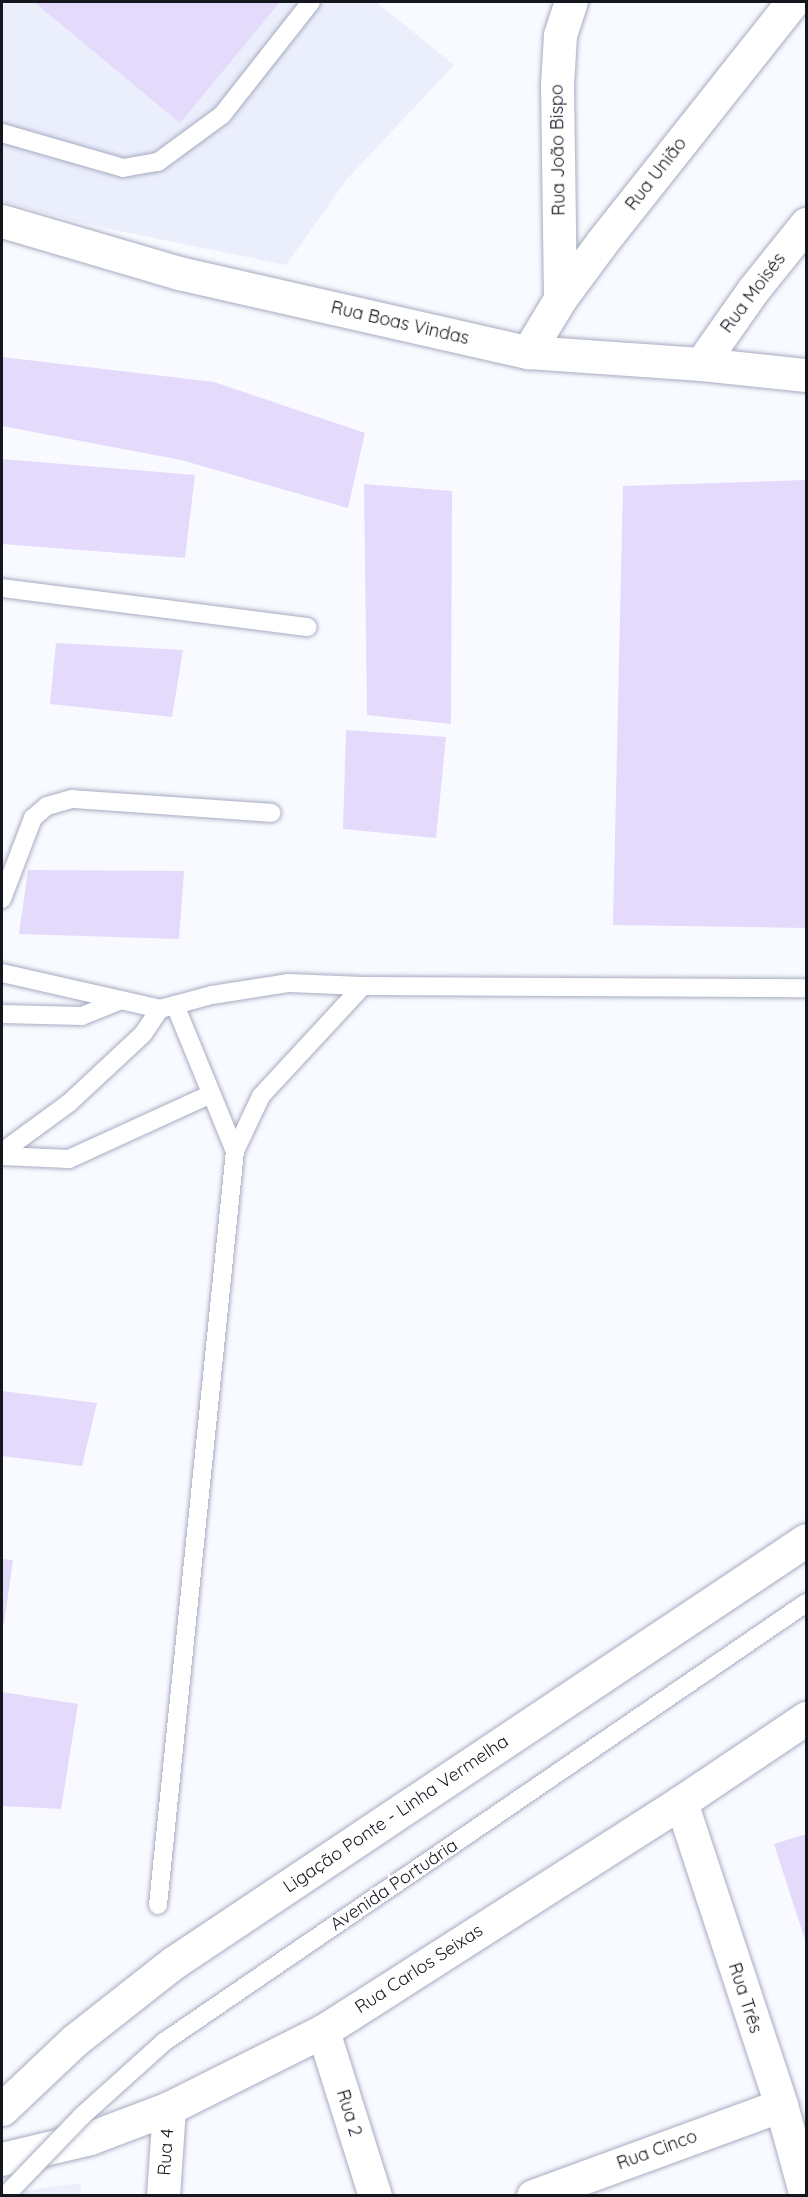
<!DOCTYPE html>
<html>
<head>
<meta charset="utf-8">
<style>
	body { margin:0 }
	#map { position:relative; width:808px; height:2197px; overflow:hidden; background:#f9faff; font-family:Quicksand,sans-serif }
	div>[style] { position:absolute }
	.built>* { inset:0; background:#ebeefb }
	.building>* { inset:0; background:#e4dafc }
	.roads { filter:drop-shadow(0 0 2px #a6abc1) drop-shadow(0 0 2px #a6abc1) }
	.lane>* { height:18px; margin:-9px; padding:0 9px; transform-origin:9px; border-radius:9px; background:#fff }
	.street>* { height:33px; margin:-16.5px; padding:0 16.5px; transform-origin:16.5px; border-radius:16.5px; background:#fff }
	.highway>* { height:33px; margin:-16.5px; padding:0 16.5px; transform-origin:16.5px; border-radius:16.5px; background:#fff }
	.bridges { filter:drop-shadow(0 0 2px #a6abc1) drop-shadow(0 0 2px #a6abc1) }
	.lane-bridge>* { height:18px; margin:-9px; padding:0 9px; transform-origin:9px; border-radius:9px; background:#fff }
	span { translate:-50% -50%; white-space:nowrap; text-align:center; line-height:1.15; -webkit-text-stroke:5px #fff; paint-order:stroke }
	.street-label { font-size:18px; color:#15171f }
	.frame { position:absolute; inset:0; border:3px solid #15171f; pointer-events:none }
</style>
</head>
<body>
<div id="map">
	<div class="built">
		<div style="clip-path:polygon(2px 2px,376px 2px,454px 65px,347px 179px,286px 265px,81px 223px,2px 201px)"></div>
		<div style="clip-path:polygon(81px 2183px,80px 2195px,2px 2196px,2px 2194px)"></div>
	</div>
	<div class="building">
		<div style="clip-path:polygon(34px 2px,280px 2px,180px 123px)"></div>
		<div style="clip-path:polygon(2px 357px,214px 382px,365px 433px,348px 508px,181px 460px,2px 426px)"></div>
		<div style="clip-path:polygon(2px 459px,195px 475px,185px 558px,2px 544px)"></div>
		<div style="clip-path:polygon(806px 480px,806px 928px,613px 925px,623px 486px)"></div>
		<div style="clip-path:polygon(364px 484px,452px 491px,451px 724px,367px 715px)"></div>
		<div style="clip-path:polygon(56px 643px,183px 650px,172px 717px,50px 704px)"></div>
		<div style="clip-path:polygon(346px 730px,446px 737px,436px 838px,343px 829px)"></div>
		<div style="clip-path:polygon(28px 870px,184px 871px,179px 939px,19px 934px)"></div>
		<div style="clip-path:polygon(2px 1391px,97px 1403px,82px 1466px,2px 1456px)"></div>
		<div style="clip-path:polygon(2px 1559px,13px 1560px,4px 1624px,2px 1624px)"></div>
		<div style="clip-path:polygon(2px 1692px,78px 1704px,61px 1809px,2px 1806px)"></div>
		<div style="clip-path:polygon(806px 1834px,806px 1943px,774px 1844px)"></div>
	</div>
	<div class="roads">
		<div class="lane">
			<div style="left:2px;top:133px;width:126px;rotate:16.1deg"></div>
			<div style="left:123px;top:168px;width:36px;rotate:-10deg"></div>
			<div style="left:158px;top:162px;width:79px;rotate:-36.3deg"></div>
			<div style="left:222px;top:115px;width:144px;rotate:-51.8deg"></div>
			<div style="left:2px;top:588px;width:308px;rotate:7.3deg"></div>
			<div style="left:2px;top:899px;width:87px;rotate:-69.1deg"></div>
			<div style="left:33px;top:818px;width:18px;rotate:-41deg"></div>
			<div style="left:47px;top:806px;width:26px;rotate:-16deg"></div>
			<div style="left:72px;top:799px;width:200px;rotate:4deg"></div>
			<div style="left:2px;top:973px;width:162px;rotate:12.8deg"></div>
			<div style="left:175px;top:1005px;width:158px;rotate:67.7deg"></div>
			<div style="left:2px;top:1014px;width:80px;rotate:1.4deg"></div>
			<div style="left:82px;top:1016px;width:42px;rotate:-22.3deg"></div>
			<div style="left:2px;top:1152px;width:83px;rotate:-36.2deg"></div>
			<div style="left:69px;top:1103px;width:101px;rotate:-43deg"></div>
			<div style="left:143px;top:1034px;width:30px;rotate:-56deg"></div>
			<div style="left:160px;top:1009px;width:54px;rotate:-15.1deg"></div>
			<div style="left:212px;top:995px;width:78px;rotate:-8.9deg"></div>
			<div style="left:289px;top:983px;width:74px;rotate:2.3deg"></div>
			<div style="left:363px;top:986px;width:443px;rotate:0.3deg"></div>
			<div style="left:2px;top:1156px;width:67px;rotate:2.6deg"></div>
			<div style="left:69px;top:1159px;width:156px;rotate:-24.6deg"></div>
			<div style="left:158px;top:1905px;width:758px;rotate:-84.17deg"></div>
			<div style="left:235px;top:1151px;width:61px;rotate:-64.7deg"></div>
			<div style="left:261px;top:1096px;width:150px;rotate:-47.2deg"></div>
		</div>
		<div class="street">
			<div style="left:2px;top:221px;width:184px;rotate:16.4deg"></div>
			<div style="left:179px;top:273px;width:358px;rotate:12.8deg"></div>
			<div style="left:528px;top:352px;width:173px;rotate:4deg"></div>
			<div style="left:701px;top:364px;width:106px;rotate:6deg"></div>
			<div style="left:560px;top:299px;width:214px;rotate:-90.8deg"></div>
			<div style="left:557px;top:85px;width:50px;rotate:-86.6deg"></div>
			<div style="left:560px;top:35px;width:35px;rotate:-72deg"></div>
			<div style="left:528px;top:352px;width:62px;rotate:-58.9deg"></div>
			<div style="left:560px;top:299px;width:71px;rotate:-53.6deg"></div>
			<div style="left:602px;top:242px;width:306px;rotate:-51.6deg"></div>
			<div style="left:701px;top:364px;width:90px;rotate:-54.9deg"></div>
			<div style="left:753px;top:290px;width:85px;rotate:-51.2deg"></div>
			<div style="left:681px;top:1802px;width:319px;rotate:71.7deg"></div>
			<div style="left:781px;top:2105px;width:94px;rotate:74.6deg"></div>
			<div style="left:323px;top:2031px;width:173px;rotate:72.5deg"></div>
			<div style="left:2px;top:2159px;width:90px;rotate:-13.4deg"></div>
			<div style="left:90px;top:2138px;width:85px;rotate:-20.8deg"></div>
			<div style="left:169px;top:2108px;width:172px;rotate:-26.6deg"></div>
			<div style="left:323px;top:2031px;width:425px;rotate:-32.6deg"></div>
			<div style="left:681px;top:1802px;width:151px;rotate:-33.9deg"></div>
			<div style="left:163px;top:2196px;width:88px;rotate:-86.1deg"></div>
			<div style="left:533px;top:2196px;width:264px;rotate:-20.1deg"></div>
		</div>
		<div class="highway">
			<div style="left:2px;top:2109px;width:100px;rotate:-43.4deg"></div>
			<div style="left:75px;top:2040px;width:125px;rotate:-38.2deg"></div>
			<div style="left:173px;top:1963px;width:761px;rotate:-33.75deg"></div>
		</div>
	</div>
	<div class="bridges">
		<div class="lane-bridge">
			<div style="left:5px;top:2196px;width:112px;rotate:-46.1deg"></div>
			<div style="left:83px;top:2115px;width:109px;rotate:-42deg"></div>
			<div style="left:164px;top:2042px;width:778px;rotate:-34.36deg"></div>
		</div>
	</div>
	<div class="street-label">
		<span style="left:558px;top:150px;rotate:-91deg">Rua João Bispo</span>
		<span style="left:656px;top:174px;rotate:-52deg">Rua União</span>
		<span style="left:753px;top:293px;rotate:-53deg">Rua Moisés</span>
		<span style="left:400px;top:323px;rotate:13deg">Rua Boas Vindas</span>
		<span style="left:396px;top:1814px;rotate:-34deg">Ligação Ponte - Linha Vermelha</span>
		<span style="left:394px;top:1885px;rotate:-34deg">Avenida Portuária</span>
		<span style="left:419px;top:1969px;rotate:-33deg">Rua Carlos Seixas</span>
		<span style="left:745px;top:1998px;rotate:72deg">Rua Três</span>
		<span style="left:349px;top:2113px;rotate:73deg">Rua 2</span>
		<span style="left:657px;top:2150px;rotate:-20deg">Rua Cinco</span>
		<span style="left:166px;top:2152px;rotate:-86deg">Rua 4</span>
	</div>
	<div class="frame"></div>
</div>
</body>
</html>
